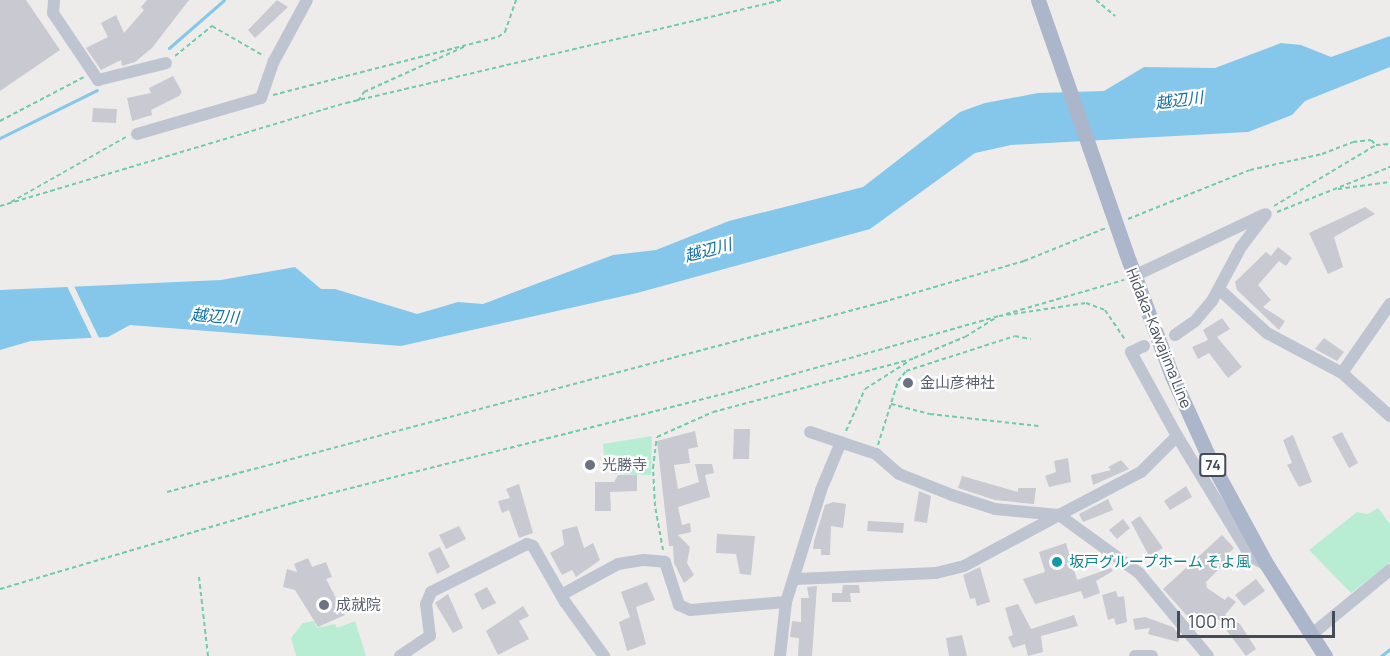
<!DOCTYPE html>
<html>
<head>
<meta charset="utf-8">
<style>
	body { margin:0 }
	#map { position:relative; width:1390px; height:656px; overflow:hidden; background:#eeeceb; font-family:Manrope,"Noto Sans JP",sans-serif }
	div>[style] { position:absolute }
	.green>* { inset:0; background:#b8edd4 }
	.water>* { inset:0; background:#85c7ea }
	.pier>* { inset:0; background:#eeeceb }
	.stream>* { height:3px; margin:-1.5px; padding:0 1.5px; transform-origin:1.5px; border-radius:1.5px; background:#85c7ea }
	.building>* { inset:0; background:#c8c9d1 }
	.path>* { height:2px; margin-top:-1px; transform-origin:0; background:repeating-linear-gradient(90deg,#71caab 0 4.5px,transparent 0 7.5px) }
	.minor>* { height:12px; margin:-6px; padding:0 6px; transform-origin:6px; border-radius:6px; background:#bec5d1 }
	.major>* { height:15px; margin:-7.5px; padding:0 7.5px; transform-origin:7.5px; border-radius:7.5px; background:#abb6cb }
	.major-bridge>* { height:15px; margin:-7.5px; padding:0 7.5px; transform-origin:7.5px; border-radius:7.5px; background:#abb6cb }
	.dots>* { width:16px; height:16px; translate:-50% -50%; box-sizing:border-box; border:3px solid #fff; border-radius:50% }
	span { translate:-50% -50%; white-space:nowrap; text-align:center; line-height:1.15; -webkit-text-stroke:4.5px #fff; paint-order:stroke }
	.shield-label span { padding:2px 4px; background:#fff; border:2px solid; border-radius:4px; -webkit-text-stroke-width:0 }
	.shield-label { font-size:14px; color:#444c58; font-weight:700 }
	.street-label { font-size:15px; color:#444c58 }
	.worship-label { font-size:15px; color:#5b616d }
	.left { translate:0 -50%; text-align:left }
	.culture-label { font-size:15px; color:#0d838f }
	.water-label { font-size:16px; color:#0d6ea2; font-style:italic }
	.scale { position:absolute; left:1177px; top:611px; width:158px; height:27px; box-sizing:border-box; border:3px solid #444c58; border-top:0; padding-left:8px; font-size:18px; line-height:21px; white-space:nowrap; color:#444c58; -webkit-text-stroke:4px #fff; paint-order:stroke }
</style>
</head>
<body>
<div id="map">
	<div class="green">
		<div style="clip-path:polygon(652px 436px,651px 475px,611px 474px,610px 457px,604px 457px,603px 444px)"></div>
		<div style="clip-path:polygon(1378px 508px,1390px 524px,1390px 563px,1351px 593px,1309px 550px,1357px 512px,1368px 514px)"></div>
		<div style="clip-path:polygon(314px 621px,317px 628px,335px 624px,337px 628px,355px 621px,366px 656px,296px 656px,291px 638px,303px 623px)"></div>
	</div>
	<div class="water">
		<div style="clip-path:polygon(1390px 36px,1390px 67px,1305px 101px,1292px 115px,1248px 132px,1011px 145px,975px 153px,870px 229px,637px 293px,401px 346px,130px 325px,108px 337px,31px 341px,0 350px,0 290px,221px 280px,295px 267px,321px 289px,335px 289px,417px 314px,458px 302px,483px 304px,613px 255px,656px 250px,729px 221px,863px 187px,960px 112px,985px 103px,1038px 93px,1104px 91px,1144px 67px,1215px 68px,1281px 43px,1301px 45px,1331px 57px)"></div>
	</div>
	<div class="pier">
		<div style="clip-path:polygon(66px 284px,73px 284px,100px 340px,93px 340px)"></div>
	</div>
	<div class="stream">
		<div style="left:169px;top:48px;width:73px;rotate:-41.1deg"></div>
		<div style="left:0;top:138px;width:108px;rotate:-26.3deg"></div>
		<div style="left:1381px;top:656px;width:11px;rotate:-38deg"></div>
	</div>
	<div class="building">
		<div style="clip-path:polygon(0 0,26px 0,60px 50px,0 91px)"></div>
		<div style="clip-path:polygon(147px 0,189px 0,152px 48px,135px 62px,122px 66px,121px 60px,101px 70px,86px 48px,108px 37px,101px 23px,116px 15px,124px 33px,144px 10px,141px 7px)"></div>
		<div style="clip-path:polygon(277px 0,288px 7px,255px 38px,248px 30px)"></div>
		<div style="clip-path:polygon(173px 76px,182px 92px,179px 96px,151px 110px,152px 115px,132px 121px,127px 98px,151px 93px,149px 88px)"></div>
		<div style="clip-path:polygon(93px 108px,117px 109px,116px 123px,92px 122px)"></div>
		<div style="clip-path:polygon(1365px 207px,1375px 214px,1334px 237px,1343px 267px,1328px 274px,1309px 233px)"></div>
		<div style="clip-path:polygon(1278px 247px,1292px 258px,1286px 266px,1279px 261px,1258px 285px,1271px 300px,1263px 307px,1285px 321px,1279px 330px,1237px 290px,1235px 282px,1266px 252px,1271px 256px)"></div>
		<div style="clip-path:polygon(1222px 318px,1230px 329px,1217px 337px,1242px 367px,1228px 378px,1209px 353px,1198px 359px,1192px 347px,1208px 340px,1203px 330px)"></div>
		<div style="clip-path:polygon(1324px 338px,1344px 352px,1337px 361px,1315px 349px)"></div>
		<div style="clip-path:polygon(734px 429px,750px 429px,749px 459px,733px 459px)"></div>
		<div style="clip-path:polygon(695px 431px,698px 447px,688px 449px,690px 463px,674px 465px,678px 489px,699px 482px,695px 464px,712px 464px,714px 473px,705px 475px,710px 497px,678px 507px,682px 525px,690px 523px,691px 532px,678px 535px,690px 547px,687px 563px,694px 575px,684px 583px,674px 563px,673px 546px,669px 546px,657px 441px)"></div>
		<div style="clip-path:polygon(1342px 432px,1358px 463px,1349px 468px,1332px 437px)"></div>
		<div style="clip-path:polygon(1293px 435px,1312px 482px,1299px 487px,1287px 465px,1292px 463px,1283px 440px)"></div>
		<div style="clip-path:polygon(1068px 458px,1071px 482px,1049px 487px,1045px 476px,1056px 472px,1054px 461px)"></div>
		<div style="clip-path:polygon(1121px 460px,1129px 469px,1093px 485px,1091px 475px,1111px 470px,1108px 467px)"></div>
		<div style="clip-path:polygon(618px 475px,637px 475px,637px 491px,610px 492px,611px 511px,595px 511px,595px 482px,614px 482px)"></div>
		<div style="clip-path:polygon(962px 476px,1018px 492px,1018px 488px,1036px 488px,1034px 504px,995px 500px,958px 488px)"></div>
		<div style="clip-path:polygon(519px 484px,533px 533px,519px 538px,509px 510px,502px 513px,498px 501px,510px 498px,506px 489px)"></div>
		<div style="clip-path:polygon(1186px 486px,1192px 497px,1170px 510px,1164px 501px)"></div>
		<div style="clip-path:polygon(919px 491px,931px 496px,927px 523px,914px 521px)"></div>
		<div style="clip-path:polygon(1108px 499px,1113px 510px,1083px 522px,1079px 514px)"></div>
		<div style="clip-path:polygon(833px 502px,846px 504px,843px 528px,831px 526px,830px 555px,821px 555px,821px 549px,813px 549px,814px 541px,825px 505px)"></div>
		<div style="clip-path:polygon(1140px 516px,1163px 548px,1149px 556px,1131px 522px)"></div>
		<div style="clip-path:polygon(1123px 519px,1130px 528px,1117px 539px,1109px 530px)"></div>
		<div style="clip-path:polygon(868px 521px,904px 523px,903px 533px,867px 531px)"></div>
		<div style="clip-path:polygon(459px 526px,466px 539px,446px 549px,439px 535px)"></div>
		<div style="clip-path:polygon(577px 526px,584px 548px,593px 543px,600px 560px,576px 577px,572px 570px,562px 575px,550px 553px,564px 545px,562px 530px)"></div>
		<div style="clip-path:polygon(717px 534px,755px 536px,751px 575px,740px 574px,736px 554px,716px 553px)"></div>
		<div style="clip-path:polygon(1222px 535px,1234px 548px,1229px 553px,1232px 556px,1206px 582px,1207px 588px,1225px 600px,1228px 596px,1236px 602px,1225px 615px,1240px 624px,1256px 649px,1246px 656px,1218px 619px,1216px 621px,1206px 613px,1203px 618px,1194px 612px,1188px 617px,1163px 589px)"></div>
		<div style="clip-path:polygon(1066px 543px,1077px 580px,1111px 568px,1113px 571px,1096px 581px,1100px 593px,1084px 599px,1081px 591px,1035px 604px,1023px 579px,1045px 572px,1039px 552px)"></div>
		<div style="clip-path:polygon(440px 547px,450px 567px,437px 574px,428px 553px)"></div>
		<div style="clip-path:polygon(308px 558px,312px 567px,326px 562px,332px 577px,326px 579px,345px 615px,318px 627px,295px 590px,283px 587px,287px 569px,297px 572px,294px 564px)"></div>
		<div style="clip-path:polygon(980px 567px,990px 602px,977px 606px,975px 598px,970px 599px,963px 575px)"></div>
		<div style="clip-path:polygon(1256px 579px,1265px 591px,1244px 606px,1235px 595px)"></div>
		<div style="clip-path:polygon(647px 582px,655px 600px,636px 607px,646px 644px,627px 651px,619px 622px,630px 617px,621px 592px)"></div>
		<div style="clip-path:polygon(843px 585px,859px 585px,860px 593px,850px 593px,851px 602px,832px 602px,832px 593px,842px 593px)"></div>
		<div style="clip-path:polygon(817px 586px,812px 656px,798px 656px,799px 638px,790px 637px,792px 621px,801px 622px,801px 598px,809px 598px,807px 587px)"></div>
		<div style="clip-path:polygon(487px 587px,496px 603px,482px 610px,474px 594px)"></div>
		<div style="clip-path:polygon(1116px 591px,1118px 597px,1124px 596px,1127px 622px,1116px 625px,1114px 618px,1108px 620px,1102px 595px)"></div>
		<div style="clip-path:polygon(448px 594px,463px 628px,453px 633px,435px 603px)"></div>
		<div style="clip-path:polygon(1018px 604px,1031px 629px,1074px 615px,1078px 626px,1041px 636px,1043px 652px,1028px 656px,1025px 644px,1013px 648px,1008px 637px,1013px 635px,1005px 608px)"></div>
		<div style="clip-path:polygon(523px 606px,529px 616px,519px 621px,529px 639px,498px 655px,486px 631px)"></div>
		<div style="clip-path:polygon(1145px 617px,1173px 627px,1180px 636px,1178px 642px,1148px 634px,1150px 628px,1135px 630px,1133px 619px)"></div>
		<div style="clip-path:polygon(962px 635px,967px 656px,949px 656px,946px 638px)"></div>
	</div>
	<div class="path">
		<div style="left:1096px;top:0;width:25px;rotate:40deg"></div>
		<div style="left:175px;top:56px;width:48px;rotate:-39deg"></div>
		<div style="left:212px;top:26px;width:60px;rotate:30deg"></div>
		<div style="left:273px;top:95px;width:232px;rotate:-14.5deg"></div>
		<div style="left:498px;top:37px;width:9px;rotate:-36deg"></div>
		<div style="left:505px;top:32px;width:34px;rotate:-71deg"></div>
		<div style="left:358px;top:101px;width:11px;rotate:-56deg"></div>
		<div style="left:364px;top:92px;width:112px;rotate:-24.3deg"></div>
		<div style="left:0;top:121px;width:95px;rotate:-27.6deg"></div>
		<div style="left:1338px;top:189px;width:52px;rotate:-7.7deg"></div>
		<div style="left:11px;top:202px;width:132px;rotate:-29.5deg"></div>
		<div style="left:0;top:206px;width:361px;rotate:-16.6deg"></div>
		<div style="left:346px;top:103px;width:449px;rotate:-13.3deg"></div>
		<div style="left:1274px;top:206px;width:119px;rotate:-30.9deg"></div>
		<div style="left:1376px;top:145px;width:14px;rotate:-4deg"></div>
		<div style="left:1277px;top:212px;width:122px;rotate:-21.7deg"></div>
		<div style="left:1128px;top:219px;width:131px;rotate:-21.9deg"></div>
		<div style="left:1250px;top:170px;width:74px;rotate:-12.5deg"></div>
		<div style="left:1322px;top:154px;width:33px;rotate:-21deg"></div>
		<div style="left:1353px;top:142px;width:18px;rotate:-6deg"></div>
		<div style="left:1371px;top:140px;width:7px;rotate:45deg"></div>
		<div style="left:1006px;top:314px;width:123px;rotate:-16.1deg"></div>
		<div style="left:914px;top:358px;width:55px;rotate:-22.4deg"></div>
		<div style="left:965px;top:337px;width:36px;rotate:-32deg"></div>
		<div style="left:891px;top:404px;width:40px;rotate:14.4deg"></div>
		<div style="left:930px;top:414px;width:109px;rotate:6.3deg"></div>
		<div style="left:846px;top:431px;width:46px;rotate:-65.7deg"></div>
		<div style="left:865px;top:389px;width:52px;rotate:-32.5deg"></div>
		<div style="left:878px;top:445px;width:67px;rotate:-72.6deg"></div>
		<div style="left:898px;top:381px;width:13px;rotate:-51deg"></div>
		<div style="left:906px;top:371px;width:114px;rotate:-17.8deg"></div>
		<div style="left:1015px;top:336px;width:16px;rotate:11deg"></div>
		<div style="left:167px;top:492px;width:741px;rotate:-14.86deg"></div>
		<div style="left:883px;top:302px;width:147px;rotate:-16.2deg"></div>
		<div style="left:1024px;top:261px;width:88px;rotate:-21.9deg"></div>
		<div style="left:663px;top:550px;width:45px;rotate:-100.3deg"></div>
		<div style="left:655px;top:506px;width:38px;rotate:-93deg"></div>
		<div style="left:653px;top:468px;width:31px;rotate:-83deg"></div>
		<div style="left:657px;top:437px;width:61px;rotate:-24.1deg"></div>
		<div style="left:713px;top:412px;width:210px;rotate:-14.9deg"></div>
		<div style="left:199px;top:577px;width:80px;rotate:83.5deg"></div>
		<div style="left:0;top:589px;width:304px;rotate:-16.4deg"></div>
		<div style="left:292px;top:503px;width:463px;rotate:-14.2deg"></div>
		<div style="left:741px;top:389px;width:268px;rotate:-15.8deg"></div>
		<div style="left:999px;top:316px;width:88px;rotate:-8.5deg"></div>
		<div style="left:1086px;top:303px;width:20px;rotate:20deg"></div>
		<div style="left:1105px;top:310px;width:37px;rotate:56deg"></div>
	</div>
	<div class="minor">
		<div style="left:54px;top:0;width:13px;rotate:94deg"></div>
		<div style="left:53px;top:13px;width:81px;rotate:56.1deg"></div>
		<div style="left:98px;top:80px;width:70px;rotate:-14deg"></div>
		<div style="left:137px;top:134px;width:129px;rotate:-16.2deg"></div>
		<div style="left:261px;top:98px;width:39px;rotate:-71deg"></div>
		<div style="left:274px;top:61px;width:69px;rotate:-61.6deg"></div>
		<div style="left:1134px;top:276px;width:143px;rotate:-25.3deg"></div>
		<div style="left:1220px;top:290px;width:64px;rotate:42.5deg"></div>
		<div style="left:1267px;top:333px;width:85px;rotate:28.1deg"></div>
		<div style="left:1342px;top:373px;width:64px;rotate:41.9deg"></div>
		<div style="left:1175px;top:335px;width:24px;rotate:-35deg"></div>
		<div style="left:1195px;top:321px;width:26px;rotate:-50deg"></div>
		<div style="left:1212px;top:301px;width:61px;rotate:-61.8deg"></div>
		<div style="left:1241px;top:247px;width:41px;rotate:-52.9deg"></div>
		<div style="left:1144px;top:346px;width:14px;rotate:155deg"></div>
		<div style="left:1131px;top:352px;width:96px;rotate:61.3deg"></div>
		<div style="left:1177px;top:436px;width:142px;rotate:58.6deg"></div>
		<div style="left:1251px;top:557px;width:18px;rotate:27deg"></div>
		<div style="left:1342px;top:373px;width:84px;rotate:-55.2deg"></div>
		<div style="left:810px;top:432px;width:70px;rotate:18.4deg"></div>
		<div style="left:876px;top:454px;width:30px;rotate:41deg"></div>
		<div style="left:899px;top:474px;width:57px;rotate:21.6deg"></div>
		<div style="left:952px;top:495px;width:45px;rotate:18deg"></div>
		<div style="left:995px;top:509px;width:64px;rotate:5.4deg"></div>
		<div style="left:1059px;top:515px;width:93px;rotate:-27.7deg"></div>
		<div style="left:1141px;top:472px;width:51px;rotate:-45deg"></div>
		<div style="left:796px;top:579px;width:140px;rotate:-2.5deg"></div>
		<div style="left:936px;top:573px;width:29px;rotate:-14deg"></div>
		<div style="left:964px;top:566px;width:108px;rotate:-28.2deg"></div>
		<div style="left:1059px;top:515px;width:99px;rotate:35.9deg"></div>
		<div style="left:1139px;top:573px;width:108px;rotate:50.3deg"></div>
		<div style="left:561px;top:595px;width:65px;rotate:-28.5deg"></div>
		<div style="left:618px;top:564px;width:26px;rotate:-9deg"></div>
		<div style="left:644px;top:560px;width:21px;rotate:5deg"></div>
		<div style="left:665px;top:562px;width:45px;rotate:72deg"></div>
		<div style="left:679px;top:605px;width:12px;rotate:24deg"></div>
		<div style="left:690px;top:610px;width:96px;rotate:-4.8deg"></div>
		<div style="left:1311px;top:635px;width:102px;rotate:-39.4deg"></div>
		<div style="left:400px;top:656px;width:36px;rotate:-34deg"></div>
		<div style="left:430px;top:636px;width:32px;rotate:-97deg"></div>
		<div style="left:426px;top:604px;width:13px;rotate:-67deg"></div>
		<div style="left:431px;top:592px;width:107px;rotate:-26.6deg"></div>
		<div style="left:527px;top:544px;width:6px;rotate:18deg"></div>
		<div style="left:533px;top:546px;width:64px;rotate:60.3deg"></div>
		<div style="left:565px;top:602px;width:67px;rotate:54.2deg"></div>
		<div style="left:780px;top:656px;width:54px;rotate:-83.7deg"></div>
		<div style="left:786px;top:602px;width:117px;rotate:-72.6deg"></div>
		<div style="left:821px;top:490px;width:52px;rotate:-67.4deg"></div>
		<div style="left:1135px;top:656px;width:17px"></div>
	</div>
	<div class="major">
		<div style="left:1129px;top:261px;width:123px;rotate:69.5deg"></div>
		<div style="left:1172px;top:376px;width:94px;rotate:65.6deg"></div>
		<div style="left:1211px;top:462px;width:117px;rotate:61.5deg"></div>
		<div style="left:1267px;top:565px;width:108px;rotate:57.5deg"></div>
	</div>
	<div class="major-bridge">
		<div style="left:1038px;top:0;width:276px;rotate:70.8deg"></div>
	</div>
	<div class="dots">
		<div style="left:908px;top:383px;background:#6b7280"></div>
		<div style="left:590px;top:465px;background:#6b7280"></div>
		<div style="left:1057px;top:562px;background:#0f9aa8"></div>
		<div style="left:324px;top:605px;background:#6b7280"></div>
	</div>
	<div class="shield-label">
		<span style="left:1213px;top:465px">74</span>
	</div>
	<div class="street-label">
		<span style="left:1159px;top:338px;rotate:68deg">Hidaka-Kawajima Line</span>
	</div>
	<div class="worship-label">
		<span class="left" style="left:920px;top:383px">金山彦神社</span>
		<span class="left" style="left:602px;top:465px">光勝寺</span>
		<span class="left" style="left:336px;top:605px">成就院</span>
	</div>
	<div class="culture-label">
		<span class="left" style="left:1069px;top:562px">坂戸グループホーム そよ風</span>
	</div>
	<div class="water-label">
		<span style="left:1179px;top:100px;rotate:-7deg">越辺川</span>
		<span style="left:708px;top:250px;rotate:-15deg">越辺川</span>
		<span style="left:215px;top:316px;rotate:4deg">越辺川</span>
	</div>
	<div class="scale">100 m</div>
</div>
</body>
</html>
